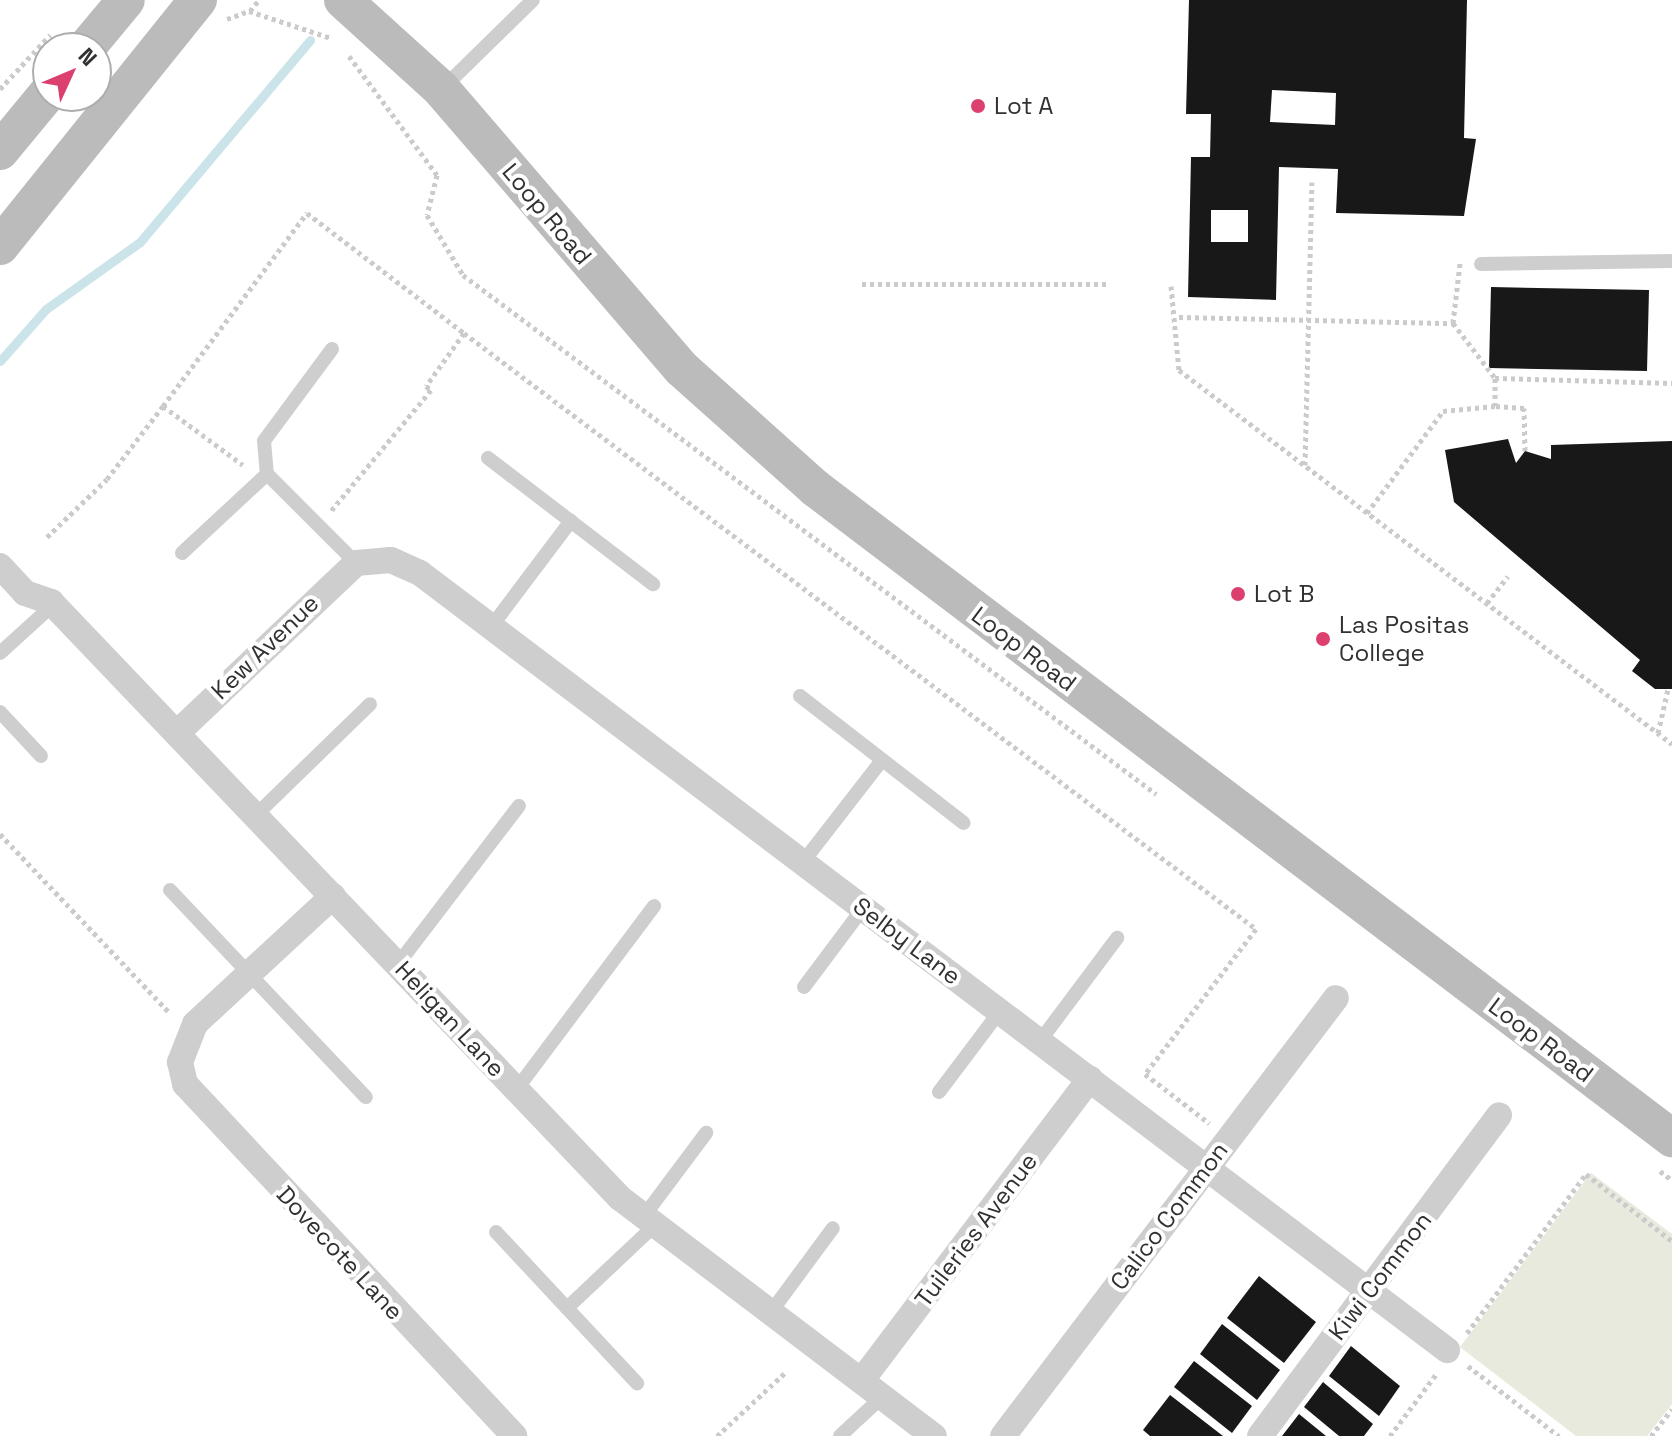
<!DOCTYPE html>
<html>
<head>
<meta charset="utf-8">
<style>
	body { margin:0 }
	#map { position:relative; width:1672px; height:1436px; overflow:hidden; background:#fff; font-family:"Space Grotesk",sans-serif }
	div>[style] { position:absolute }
	.green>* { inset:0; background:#e7eadd }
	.stream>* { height:9px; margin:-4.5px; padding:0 4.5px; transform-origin:4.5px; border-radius:4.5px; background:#cbe4e9 }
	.building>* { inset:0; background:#181818 }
	.path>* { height:5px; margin-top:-2.5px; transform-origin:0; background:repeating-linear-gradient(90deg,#cbcbcb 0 4px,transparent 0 8px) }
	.lane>* { height:14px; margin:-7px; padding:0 7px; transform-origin:7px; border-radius:7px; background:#cecece }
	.street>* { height:26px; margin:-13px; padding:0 13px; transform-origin:13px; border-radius:13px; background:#cecece }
	.secondary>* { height:38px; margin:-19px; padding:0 19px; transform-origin:19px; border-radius:19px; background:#bbb }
	.dots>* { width:22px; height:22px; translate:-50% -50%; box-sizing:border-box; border:4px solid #fff; border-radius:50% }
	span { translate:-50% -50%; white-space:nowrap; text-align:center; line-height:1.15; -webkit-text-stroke:8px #fff; paint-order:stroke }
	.poi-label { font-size:24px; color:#313131 }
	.left { translate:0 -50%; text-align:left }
	.street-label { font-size:24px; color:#313131 }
	.north { position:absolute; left:32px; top:32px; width:80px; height:80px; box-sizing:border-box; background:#fff; border:2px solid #adadad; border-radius:50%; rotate:46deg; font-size:22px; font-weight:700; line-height:32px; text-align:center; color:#313131 }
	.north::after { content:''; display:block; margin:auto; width:28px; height:36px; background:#db406e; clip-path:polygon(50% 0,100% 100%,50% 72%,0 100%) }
</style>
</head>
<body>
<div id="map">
	<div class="green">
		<div style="clip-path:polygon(1591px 1173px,1672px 1234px,1672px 1404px,1647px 1436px,1576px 1436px,1460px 1347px)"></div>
	</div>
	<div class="stream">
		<div style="left:0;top:361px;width:69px;rotate:-48.5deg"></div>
		<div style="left:46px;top:309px;width:115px;rotate:-35.5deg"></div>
		<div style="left:140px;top:242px;width:264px;rotate:-49.9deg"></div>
	</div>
	<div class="building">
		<div style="clip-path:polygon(evenodd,1189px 0,1467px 0,1464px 138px,1476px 139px,1464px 216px,1336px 213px,1338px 169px,1279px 167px,1276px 300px,1188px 297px,1191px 157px,1210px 157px,1211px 114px,1186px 114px,1189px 0,1272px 90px,1336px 93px,1335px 125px,1270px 122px,1272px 90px,1189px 0,1211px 210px,1248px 210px,1248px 242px,1211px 242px,1211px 210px)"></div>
		<div style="clip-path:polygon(1491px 287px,1649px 290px,1647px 371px,1489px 368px)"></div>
		<div style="clip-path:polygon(1508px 439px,1516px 463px,1525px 451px,1551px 459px,1551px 445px,1672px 441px,1672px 689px,1655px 689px,1632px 671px,1640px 660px,1454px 502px,1445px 450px)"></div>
		<div style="clip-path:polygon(1259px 1276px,1316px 1322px,1284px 1363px,1227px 1318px)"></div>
		<div style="clip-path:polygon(1222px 1324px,1280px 1370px,1257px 1400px,1200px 1354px)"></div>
		<div style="clip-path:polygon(1351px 1346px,1400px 1386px,1379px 1416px,1329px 1376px)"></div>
		<div style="clip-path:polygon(1194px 1361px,1252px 1406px,1232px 1433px,1174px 1387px)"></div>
		<div style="clip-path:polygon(1323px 1382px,1373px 1424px,1364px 1436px,1339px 1436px,1304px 1407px)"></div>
		<div style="clip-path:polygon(1170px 1395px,1223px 1436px,1150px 1436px,1143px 1430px)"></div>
		<div style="clip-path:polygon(1299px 1414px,1326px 1436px,1282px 1436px)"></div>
	</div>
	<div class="path">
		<div style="left:250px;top:11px;width:14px;rotate:-51deg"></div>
		<div style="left:227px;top:19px;width:23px;rotate:-20deg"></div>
		<div style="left:249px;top:11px;width:86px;rotate:18.2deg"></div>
		<div style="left:349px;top:56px;width:148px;rotate:53.5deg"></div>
		<div style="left:437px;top:175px;width:41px;rotate:104deg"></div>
		<div style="left:427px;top:215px;width:70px;rotate:59deg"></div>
		<div style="left:463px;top:275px;width:866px;rotate:36.83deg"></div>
		<div style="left:0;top:89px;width:74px;rotate:-47.2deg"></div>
		<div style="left:862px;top:284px;width:246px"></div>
		<div style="left:1171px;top:286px;width:84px;rotate:84.6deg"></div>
		<div style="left:1179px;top:370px;width:619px;rotate:37.18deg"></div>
		<div style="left:1179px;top:317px;width:274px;rotate:1.3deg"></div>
		<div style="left:1453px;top:323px;width:60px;rotate:-83.3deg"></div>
		<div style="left:1453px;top:323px;width:69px;rotate:52.6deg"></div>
		<div style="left:464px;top:333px;width:991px;rotate:36.96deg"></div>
		<div style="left:1256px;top:929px;width:183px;rotate:127.4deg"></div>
		<div style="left:1145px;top:1074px;width:81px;rotate:37.4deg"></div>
		<div style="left:163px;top:406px;width:241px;rotate:-53.3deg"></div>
		<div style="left:307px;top:213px;width:198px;rotate:37.4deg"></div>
		<div style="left:464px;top:333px;width:65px;rotate:125.6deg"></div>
		<div style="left:426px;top:386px;width:6px;rotate:39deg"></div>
		<div style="left:431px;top:390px;width:157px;rotate:129.6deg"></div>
		<div style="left:1525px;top:451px;width:43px;rotate:-91.3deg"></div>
		<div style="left:1524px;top:408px;width:29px;rotate:-176deg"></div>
		<div style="left:1495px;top:406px;width:28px;rotate:-90deg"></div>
		<div style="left:1495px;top:378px;width:177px;rotate:1.6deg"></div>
		<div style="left:1305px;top:465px;width:283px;rotate:-88.6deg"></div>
		<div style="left:1367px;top:513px;width:127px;rotate:-53.3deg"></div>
		<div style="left:1443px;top:411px;width:52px;rotate:-5.5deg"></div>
		<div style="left:47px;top:537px;width:83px;rotate:-44deg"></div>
		<div style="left:107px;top:479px;width:92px;rotate:-52.5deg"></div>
		<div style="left:163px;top:406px;width:99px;rotate:36.4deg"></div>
		<div style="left:1487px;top:603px;width:34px;rotate:-52deg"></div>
		<div style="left:1658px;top:733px;width:45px;rotate:-77.2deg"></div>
		<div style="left:0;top:834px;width:247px;rotate:46.5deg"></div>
		<div style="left:1660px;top:1171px;width:15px;rotate:37deg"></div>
		<div style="left:1467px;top:1333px;width:199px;rotate:-53.2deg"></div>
		<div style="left:1586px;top:1174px;width:109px;rotate:37.9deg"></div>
		<div style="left:1468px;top:1366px;width:115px;rotate:37.6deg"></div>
		<div style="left:717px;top:1436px;width:96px;rotate:-42.9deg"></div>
		<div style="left:1390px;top:1436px;width:79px;rotate:-53.3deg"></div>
		<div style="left:1651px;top:1436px;width:34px;rotate:-52deg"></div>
	</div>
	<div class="lane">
		<div style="left:442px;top:89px;width:127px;rotate:-44.4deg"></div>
		<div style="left:1481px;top:264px;width:191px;rotate:-0.9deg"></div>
		<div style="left:332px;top:349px;width:114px;rotate:126.5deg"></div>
		<div style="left:264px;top:441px;width:33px;rotate:85deg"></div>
		<div style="left:267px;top:474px;width:126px;rotate:45deg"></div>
		<div style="left:488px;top:458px;width:208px;rotate:37.4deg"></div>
		<div style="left:182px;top:553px;width:116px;rotate:-42.9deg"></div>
		<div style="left:491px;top:627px;width:133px;rotate:-53deg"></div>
		<div style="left:0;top:653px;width:72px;rotate:-42.2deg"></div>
		<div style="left:800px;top:696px;width:207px;rotate:37.8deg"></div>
		<div style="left:0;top:712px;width:60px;rotate:47deg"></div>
		<div style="left:256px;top:815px;width:159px;rotate:-44.2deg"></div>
		<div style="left:803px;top:862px;width:129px;rotate:-52.2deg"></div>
		<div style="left:170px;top:890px;width:285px;rotate:46.6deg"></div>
		<div style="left:398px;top:964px;width:199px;rotate:-52.6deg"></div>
		<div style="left:804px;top:987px;width:99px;rotate:-53.2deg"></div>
		<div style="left:1040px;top:1041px;width:129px;rotate:-53.2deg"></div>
		<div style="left:516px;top:1090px;width:230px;rotate:-53.1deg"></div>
		<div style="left:939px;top:1092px;width:101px;rotate:-53deg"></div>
		<div style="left:644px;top:1216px;width:104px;rotate:-53.2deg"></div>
		<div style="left:496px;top:1232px;width:207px;rotate:47deg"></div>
		<div style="left:567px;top:1308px;width:121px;rotate:-43.3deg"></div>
		<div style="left:771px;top:1312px;width:104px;rotate:-53.6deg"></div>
		<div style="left:840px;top:1436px;width:59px;rotate:-42.9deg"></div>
	</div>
	<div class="street">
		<div style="left:0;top:566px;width:37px;rotate:47deg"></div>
		<div style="left:25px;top:593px;width:28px;rotate:19deg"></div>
		<div style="left:51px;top:602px;width:824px;rotate:46.33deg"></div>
		<div style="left:620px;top:1198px;width:394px;rotate:37.2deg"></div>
		<div style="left:177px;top:733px;width:247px;rotate:-43.5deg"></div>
		<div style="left:356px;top:563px;width:35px;rotate:-5deg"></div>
		<div style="left:391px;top:560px;width:32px;rotate:24deg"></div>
		<div style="left:420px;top:573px;width:1288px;rotate:37.11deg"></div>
		<div style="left:333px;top:896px;width:188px;rotate:137.2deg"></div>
		<div style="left:195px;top:1024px;width:41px;rotate:111.5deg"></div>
		<div style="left:180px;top:1062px;width:23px;rotate:77deg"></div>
		<div style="left:185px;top:1084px;width:482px;rotate:46.9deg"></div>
		<div style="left:862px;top:1380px;width:378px;rotate:-52.9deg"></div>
		<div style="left:1003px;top:1436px;width:550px;rotate:-52.76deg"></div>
		<div style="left:1260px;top:1436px;width:400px;rotate:-53.3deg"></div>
	</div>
	<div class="secondary">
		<div style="left:343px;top:0;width:132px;rotate:42.2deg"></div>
		<div style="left:441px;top:89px;width:369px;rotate:49.3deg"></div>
		<div style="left:682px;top:369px;width:178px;rotate:41.8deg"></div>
		<div style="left:815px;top:488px;width:1076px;rotate:37.18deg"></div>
		<div style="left:86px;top:48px;width:62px;rotate:-50.2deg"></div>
		<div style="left:0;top:151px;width:75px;rotate:-50.4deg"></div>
		<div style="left:0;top:246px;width:316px;rotate:-51.2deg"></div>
	</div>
	<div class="dots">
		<div style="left:978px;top:106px;background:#db406e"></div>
		<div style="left:1238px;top:594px;background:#db406e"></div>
		<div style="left:1323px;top:639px;background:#db406e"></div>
	</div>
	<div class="poi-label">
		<span class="left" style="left:994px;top:106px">Lot A</span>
		<span class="left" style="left:1254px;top:594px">Lot B</span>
		<span class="left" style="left:1339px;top:639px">Las Positas<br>College</span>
	</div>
	<div class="street-label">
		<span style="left:547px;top:214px;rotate:50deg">Loop Road</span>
		<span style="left:265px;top:647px;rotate:-44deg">Kew Avenue</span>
		<span style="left:1024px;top:649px;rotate:37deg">Loop Road</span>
		<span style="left:907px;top:941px;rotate:37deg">Selby Lane</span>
		<span style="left:450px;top:1019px;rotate:47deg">Heligan Lane</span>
		<span style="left:1541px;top:1040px;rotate:37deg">Loop Road</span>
		<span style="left:1169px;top:1216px;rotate:-53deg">Calico Common</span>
		<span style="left:976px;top:1230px;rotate:-53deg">Tuileries Avenue</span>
		<span style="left:340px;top:1253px;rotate:47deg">Dovecote Lane</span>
		<span style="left:1380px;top:1276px;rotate:-53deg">Kiwi Common</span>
	</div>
	<div class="north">N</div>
</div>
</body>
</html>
